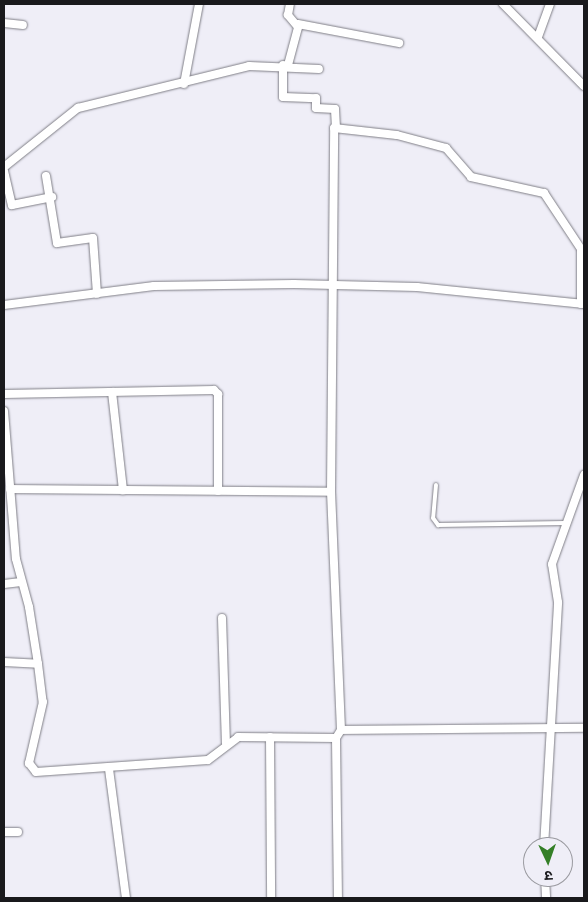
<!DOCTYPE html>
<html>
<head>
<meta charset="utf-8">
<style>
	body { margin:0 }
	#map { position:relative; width:588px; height:902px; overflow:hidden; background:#efeef7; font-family:Montserrat,"Noto Sans Devanagari",sans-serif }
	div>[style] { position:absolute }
	.roads { filter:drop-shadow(0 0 1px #7f7e86) drop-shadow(0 0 1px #7f7e86) }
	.lane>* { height:4px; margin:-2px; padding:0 2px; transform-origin:2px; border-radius:2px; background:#fff }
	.street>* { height:8px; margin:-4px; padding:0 4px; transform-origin:4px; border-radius:4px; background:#fff }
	span { translate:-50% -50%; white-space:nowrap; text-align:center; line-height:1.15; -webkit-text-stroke:5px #efeef7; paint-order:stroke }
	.frame { position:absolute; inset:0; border:5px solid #19191c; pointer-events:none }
	.north { position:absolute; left:523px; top:837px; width:50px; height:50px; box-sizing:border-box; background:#efeef7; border:1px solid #99999f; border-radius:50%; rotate:177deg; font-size:14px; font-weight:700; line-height:20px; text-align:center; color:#19191c }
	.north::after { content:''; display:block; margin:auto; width:18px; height:22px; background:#347f27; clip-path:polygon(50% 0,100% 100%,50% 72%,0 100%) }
</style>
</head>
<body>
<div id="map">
	<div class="roads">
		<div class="lane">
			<div style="left:436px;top:485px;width:33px;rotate:95deg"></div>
			<div style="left:433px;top:518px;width:9px;rotate:54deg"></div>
			<div style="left:438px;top:525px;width:127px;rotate:-0.9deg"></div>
		</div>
		<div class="street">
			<div style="left:503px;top:4px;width:115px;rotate:45.4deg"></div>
			<div style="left:4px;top:23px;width:19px;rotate:6deg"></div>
			<div style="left:298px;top:24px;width:103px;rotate:10.7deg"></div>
			<div style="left:538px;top:37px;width:35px;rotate:-70deg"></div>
			<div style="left:283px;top:65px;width:32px;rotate:90deg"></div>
			<div style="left:283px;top:97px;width:33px;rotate:2deg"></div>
			<div style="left:316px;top:98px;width:10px;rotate:90deg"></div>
			<div style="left:316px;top:108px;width:19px;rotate:3deg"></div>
			<div style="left:335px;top:109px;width:18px;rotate:87deg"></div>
			<div style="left:288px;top:65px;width:39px;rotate:-75deg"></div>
			<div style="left:298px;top:27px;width:16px;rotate:-130deg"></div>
			<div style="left:288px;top:15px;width:11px;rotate:-80deg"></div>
			<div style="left:184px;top:84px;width:81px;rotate:-79.4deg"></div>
			<div style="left:4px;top:167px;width:95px;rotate:-38.6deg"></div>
			<div style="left:78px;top:108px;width:176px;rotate:-13.8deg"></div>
			<div style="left:249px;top:66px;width:70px;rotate:2.5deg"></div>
			<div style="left:4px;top:171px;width:35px;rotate:77deg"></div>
			<div style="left:12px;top:205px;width:41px;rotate:-11.3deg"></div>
			<div style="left:46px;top:176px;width:68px;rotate:80.7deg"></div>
			<div style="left:57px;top:243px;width:36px;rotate:-8deg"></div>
			<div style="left:93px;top:238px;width:56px;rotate:85.9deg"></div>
			<div style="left:4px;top:305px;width:151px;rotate:-7.2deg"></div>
			<div style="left:154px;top:286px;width:140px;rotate:-0.8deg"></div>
			<div style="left:294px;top:284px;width:123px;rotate:1.4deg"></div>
			<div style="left:417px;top:287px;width:168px;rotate:5.8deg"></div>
			<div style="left:112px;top:392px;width:99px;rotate:83.6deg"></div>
			<div style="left:4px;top:394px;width:210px;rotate:-1.1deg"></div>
			<div style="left:214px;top:390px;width:6px;rotate:45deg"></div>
			<div style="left:218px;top:394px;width:97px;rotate:90deg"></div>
			<div style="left:4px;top:411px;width:148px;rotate:85.4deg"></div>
			<div style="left:16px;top:559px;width:50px;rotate:74.8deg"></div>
			<div style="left:29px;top:607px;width:58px;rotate:81deg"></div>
			<div style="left:10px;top:489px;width:321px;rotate:0.5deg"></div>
			<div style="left:4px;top:584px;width:17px;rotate:-7deg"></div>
			<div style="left:222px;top:618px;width:125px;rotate:88.2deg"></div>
			<div style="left:4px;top:662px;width:34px;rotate:3deg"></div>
			<div style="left:38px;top:664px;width:38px;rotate:83deg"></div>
			<div style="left:43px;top:702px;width:63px;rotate:102.9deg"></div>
			<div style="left:29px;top:763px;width:11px;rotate:52deg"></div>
			<div style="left:36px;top:772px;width:172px;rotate:-4deg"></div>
			<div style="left:208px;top:760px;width:38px;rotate:-37deg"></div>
			<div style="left:238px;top:737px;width:98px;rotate:0.6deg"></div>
			<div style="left:336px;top:738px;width:9px;rotate:-58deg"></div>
			<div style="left:341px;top:730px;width:243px;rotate:-0.5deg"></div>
			<div style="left:341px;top:730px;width:238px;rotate:-92.4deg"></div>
			<div style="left:331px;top:492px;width:364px;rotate:-89.5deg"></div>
			<div style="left:334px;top:128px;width:63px;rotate:6.3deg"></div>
			<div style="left:397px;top:135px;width:51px;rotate:14.9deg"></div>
			<div style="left:446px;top:148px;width:38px;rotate:49deg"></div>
			<div style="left:471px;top:177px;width:75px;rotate:12.4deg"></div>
			<div style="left:544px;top:193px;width:67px;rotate:56.5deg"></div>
			<div style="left:581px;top:249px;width:55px;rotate:90deg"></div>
			<div style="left:270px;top:737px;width:161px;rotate:89.6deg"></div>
			<div style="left:336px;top:738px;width:160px;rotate:89.3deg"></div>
			<div style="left:109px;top:769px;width:130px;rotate:82.5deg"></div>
			<div style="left:4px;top:832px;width:14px"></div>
			<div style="left:544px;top:847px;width:245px;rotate:-86.7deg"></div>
			<div style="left:558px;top:602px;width:38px;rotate:-99deg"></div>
			<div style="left:552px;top:564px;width:95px;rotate:-70.2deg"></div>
			<div style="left:545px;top:877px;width:21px;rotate:87deg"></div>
		</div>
	</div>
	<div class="frame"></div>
	<div class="north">उ</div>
</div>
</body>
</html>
